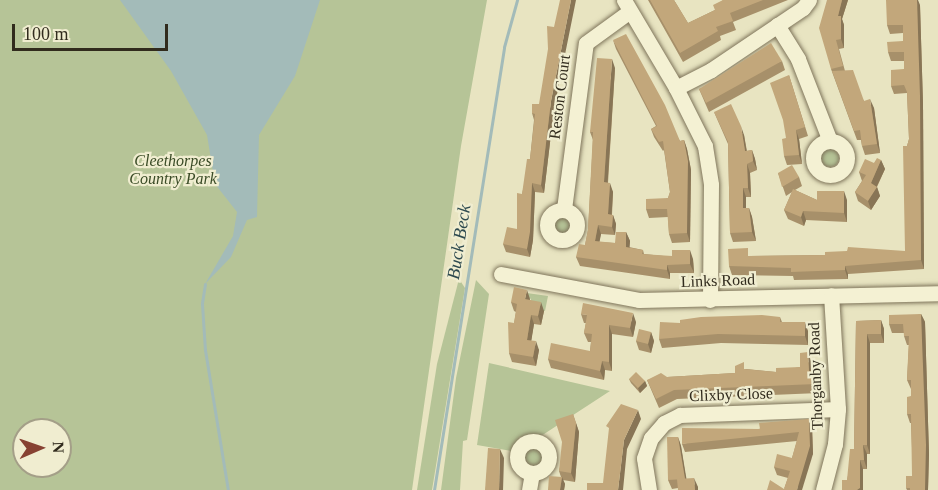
<!DOCTYPE html>
<html>
<head>
<meta charset="utf-8">
<style>
	body { margin:0 }
	#map { position:relative; width:938px; height:490px; overflow:hidden; background:#e8e4c1; font-family:Georgia,serif }
	div>[style] { position:absolute }
	.green>* { inset:0; background:#b6c497 }
	.round { border-radius:50% }
	.water>* { inset:0; background:#a3bbb9 }
	.stream>* { height:3px; margin:-1.5px; padding:0 1.5px; transform-origin:1.5px; border-radius:1.5px; background:#a3bbb9 }
	.roads { filter:drop-shadow(0 0 2px #7f755b) drop-shadow(0 0 2px #7f755b) }
	.minor>* { height:15px; margin:-7.5px; padding:0 7.5px; transform-origin:7.5px; border-radius:7.5px; background:#f4f1d3 }
	.minor>.ring { margin:-7.5px; padding:0; box-sizing:content-box; background:none; border:15px solid #f4f1d3; border-radius:50% }
	.wall>* { inset:0; background:#a7906a }
	.shaded-wall>* { inset:0; background:#887556 }
	.building>* { inset:0; background:#c2a77b }
	span { translate:-50% -50%; white-space:nowrap; text-align:center; line-height:1.15; -webkit-text-stroke:4.5px #f0edd0; paint-order:stroke }
	.street-label { font-size:16px; color:#312b1d }
	.park-label { font-size:16px; color:#3a4b26; font-style:italic }
	.water-label { font-size:18px; color:#2e4a4f; font-style:italic }
	.north { position:absolute; left:12px; top:418px; width:60px; height:60px; box-sizing:border-box; background:#f0edd0; border:2px solid #a49f88; border-radius:50%; rotate:88deg; font-size:16px; font-weight:700; line-height:24px; text-align:center; color:#312b1d }
	.north::after { content:''; display:block; margin:auto; width:21px; height:27px; background:#874232; clip-path:polygon(50% 0,100% 100%,50% 72%,0 100%) }
	.scale { position:absolute; left:12px; top:24px; width:156px; height:27px; box-sizing:border-box; border:3px solid #312b1d; border-top:0; padding-left:8px; font-size:18px; line-height:21px; white-space:nowrap; color:#312b1d; -webkit-text-stroke:4px #f0edd0; paint-order:stroke }
</style>
</head>
<body>
<div id="map">
	<div class="green">
		<div style="clip-path:polygon(evenodd,0 0,487px 0,461px 146px,412px 490px,0 490px,0 0,24px 430px,60px 430px,60px 466px,24px 466px,24px 430px)"></div>
		<div class="round" style="left:821px;top:149px;width:18px;height:18px"></div>
		<div class="round" style="left:552px;top:215px;width:20px;height:20px"></div>
		<div style="clip-path:polygon(459px 279px,465px 288px,432px 490px,417px 490px,437px 364px)"></div>
		<div style="clip-path:polygon(476px 280px,489px 294px,467px 440px,463px 441px,460px 490px,441px 490px,456px 378px)"></div>
		<div style="clip-path:polygon(527px 293px,548px 296px,545px 311px,529px 308px,531px 299px,527px 297px)"></div>
		<div style="clip-path:polygon(489px 363px,610px 391px,541px 436px,520px 437px,511px 451px,477px 445px)"></div>
		<div class="round" style="left:524px;top:446px;width:20px;height:20px"></div>
	</div>
	<div class="water">
		<div style="clip-path:polygon(120px 0,320px 0,295px 76px,259px 135px,257px 217px,247px 220px,231px 257px,205px 284px,233px 236px,237px 212px,215px 184px,207px 135px,171px 71px)"></div>
	</div>
	<div class="stream">
		<div style="left:205px;top:284px;width:20px;rotate:99deg"></div>
		<div style="left:202px;top:304px;width:46px;rotate:86.3deg"></div>
		<div style="left:205px;top:350px;width:142px;rotate:80.7deg"></div>
		<div style="left:434px;top:490px;width:448px;rotate:-81deg"></div>
		<div style="left:504px;top:47px;width:49px;rotate:-74.5deg"></div>
	</div>
	<div class="roads">
		<div class="minor">
			<div style="left:624px;top:0;width:102px;rotate:59.4deg"></div>
			<div style="left:676px;top:88px;width:65px;rotate:63.4deg"></div>
			<div style="left:705px;top:146px;width:39px;rotate:81deg"></div>
			<div style="left:711px;top:185px;width:115px;rotate:90.5deg"></div>
			<div style="left:777px;top:25px;width:40px;rotate:58deg"></div>
			<div style="left:798px;top:59px;width:88px;rotate:68.7deg"></div>
			<div style="left:676px;top:88px;width:39px;rotate:-27deg"></div>
			<div style="left:711px;top:70px;width:111px;rotate:-34deg"></div>
			<div style="left:803px;top:8px;width:10px;rotate:-53deg"></div>
			<div class="ring" style="left:813px;top:141px;width:19px;height:19px"></div>
			<div style="left:564px;top:209px;width:167px;rotate:-82.5deg"></div>
			<div style="left:586px;top:43px;width:54px;rotate:-36deg"></div>
			<div class="ring" style="left:547px;top:210px;width:15px;height:15px"></div>
			<div style="left:501px;top:274px;width:140px;rotate:10.7deg"></div>
			<div style="left:639px;top:300px;width:299px;rotate:-1.3deg"></div>
			<div class="ring" style="left:517px;top:441px;width:17px;height:17px"></div>
			<div style="left:529px;top:490px;width:17px;rotate:-80deg"></div>
			<div style="left:649px;top:490px;width:32px;rotate:-99deg"></div>
			<div style="left:644px;top:458px;width:21px;rotate:-71deg"></div>
			<div style="left:651px;top:438px;width:20px;rotate:-49deg"></div>
			<div style="left:664px;top:423px;width:18px;rotate:-27deg"></div>
			<div style="left:680px;top:415px;width:158px;rotate:-2.2deg"></div>
			<div style="left:823px;top:490px;width:48px;rotate:-75.4deg"></div>
			<div style="left:835px;top:444px;width:35px;rotate:-85deg"></div>
			<div style="left:838px;top:409px;width:114px;rotate:-93.5deg"></div>
		</div>
	</div>
	<div class="wall">
		<div style="clip-path:polygon(648px 0,674px 0,688px 23px,715px 10px,723px 0,788px 0,733px 22px,736px 30px,720px 36px,721px 40px,683px 62px)"></div>
		<div style="clip-path:polygon(827px 0,848px 0,842px 19px,844px 25px,844px 48px,839px 49px,845px 71px,864px 101px,874px 108px,880px 153px,865px 155px,862px 146px,861px 140px,857px 140px,831px 69px)"></div>
		<div style="clip-path:polygon(920px 5px,923px 104px,924px 269px,848px 274px,848px 279px,794px 280px,793px 276px,732px 275px,729px 266px,750px 256px,825px 255px,905px 251px,907px 146px,909px 139px,907px 93px,894px 94px,891px 86px,904px 69px,904px 61px,891px 61px,888px 52px,903px 41px,903px 33px,890px 34px,887px 25px)"></div>
		<div style="clip-path:polygon(613px 40px,680px 141px,684px 140px,687px 149px,691px 170px,690px 242px,672px 243px,669px 234px,668px 217px,649px 218px,646px 209px,668px 198px,670px 192px,664px 150px,663px 151px,654px 137px,651px 129px,656px 126px,616px 49px)"></div>
		<div style="clip-path:polygon(782px 61px,785px 70px,709px 112px,699px 89px)"></div>
		<div style="clip-path:polygon(615px 68px,608px 183px,613px 192px,612px 215px,613px 215px,616px 224px,615px 235px,601px 234px,599px 242px,615px 243px,626px 232px,630px 241px,629px 247px,643px 250px,644px 254px,693px 259px,694px 273px,670px 273px,670px 279px,580px 266px,576px 257px,585px 245px,588px 230px,593px 140px,590px 132px)"></div>
		<div style="clip-path:polygon(789px 75px,808px 136px,799px 139px,802px 164px,787px 165px,784px 156px,786px 138px)"></div>
		<div style="clip-path:polygon(539px 104px,554px 109px,544px 193px,535px 192px,533px 240px,530px 257px,506px 252px,503px 244px,517px 229px,522px 194px,530px 159px,534px 120px,532px 113px)"></div>
		<div style="clip-path:polygon(714px 112px,744px 135px,747px 151px,752px 150px,755px 159px,757px 170px,750px 173px,751px 197px,746px 197px,746px 208px,749px 208px,752px 217px,756px 241px,733px 242px,730px 233px,728px 144px)"></div>
		<div style="clip-path:polygon(881px 160px,885px 169px,877px 187px,880px 196px,871px 210px,858px 201px,855px 192px,862px 181px,859px 172px,874px 163px)"></div>
		<div style="clip-path:polygon(778px 173px,799px 177px,802px 186px,795px 190px,817px 200px,847px 200px,847px 222px,806px 220px,804px 226px,788px 219px,784px 210px,792px 192px,786px 196px)"></div>
		<div style="clip-path:polygon(530px 299px,530px 300px,544px 311px,541px 325px,534px 324px,531px 341px,539px 350px,536px 366px,512px 362px,509px 353px,516px 312px,514px 311px,511px 302px)"></div>
		<div style="clip-path:polygon(581px 314px,636px 322px,633px 337px,612px 334px,612px 371px,605px 370px,604px 380px,551px 368px,548px 359px,590px 351px,591px 342px,588px 342px,584px 333px,586px 323px,584px 323px)"></div>
		<div style="clip-path:polygon(921px 314px,925px 322px,929px 454px,928px 490px,907px 490px,906px 488px,912px 476px,912px 448px,911px 423px,910px 423px,907px 414px,911px 396px,911px 389px,907px 380px,909px 345px,907px 345px,904px 336px,904px 333px,892px 333px,889px 324px)"></div>
		<div style="clip-path:polygon(780px 317px,782px 322px,808px 331px,808px 345px,721px 343px,662px 348px,659px 339px,680px 323px)"></div>
		<div style="clip-path:polygon(881px 320px,884px 329px,884px 343px,870px 343px,870px 454px,867px 454px,867px 469px,863px 469px,847px 480px,854px 449px,856px 321px)"></div>
		<div style="clip-path:polygon(651px 332px,654px 341px,651px 353px,639px 350px,636px 341px)"></div>
		<div style="clip-path:polygon(811px 361px,812px 371px,815px 371px,818px 380px,819px 393px,677px 399px,659px 408px,647px 380px,667px 377px,735px 373px,746px 369px,776px 372px,800px 367px)"></div>
		<div style="clip-path:polygon(629px 379px,645px 381px,647px 386px,640px 393px,631px 383px)"></div>
		<div style="clip-path:polygon(573px 414px,579px 432px,575px 482px,563px 480px,565px 484px,564px 490px,548px 490px,561px 477px,559px 471px)"></div>
		<div style="clip-path:polygon(809px 419px,812px 427px,813px 454px,784px 489px,788px 478px,777px 475px,774px 467px,792px 458px,797px 441px,685px 452px,682px 444px)"></div>
		<div style="clip-path:polygon(678px 437px,681px 446px,686px 479px,698px 487px,698px 490px,678px 490px,678px 488px,672px 489px,668px 480px)"></div>
	</div>
	<div class="shaded-wall">
		<div style="clip-path:polygon(571px 0,576px 0,554px 109px,544px 193px,541px 185px,551px 101px)"></div>
		<div style="clip-path:polygon(842px 0,848px 0,842px 19px,844px 25px,844px 48px,841px 39px,838px 16px)"></div>
		<div style="clip-path:polygon(917px 0,918px 0,920px 5px,923px 104px,924px 269px,921px 260px)"></div>
		<div style="clip-path:polygon(612px 59px,615px 68px,607px 191px,604px 182px)"></div>
		<div style="clip-path:polygon(870px 99px,874px 108px,880px 153px,877px 144px)"></div>
		<div style="clip-path:polygon(741px 126px,744px 135px,748px 160px,745px 151px)"></div>
		<div style="clip-path:polygon(796px 130px,799px 139px,802px 164px,799px 155px)"></div>
		<div style="clip-path:polygon(684px 140px,687px 149px,691px 170px,690px 242px,687px 233px)"></div>
		<div style="clip-path:polygon(752px 150px,755px 159px,757px 170px,753px 161px)"></div>
		<div style="clip-path:polygon(881px 160px,885px 169px,876px 188px,877px 187px,880px 196px,871px 210px,868px 201px,871px 183px)"></div>
		<div style="clip-path:polygon(747px 164px,750px 173px,751px 197px,748px 188px)"></div>
		<div style="clip-path:polygon(532px 183px,535px 192px,533px 240px,530px 257px,527px 249px)"></div>
		<div style="clip-path:polygon(610px 183px,613px 192px,611px 223px,608px 214px)"></div>
		<div style="clip-path:polygon(743px 188px,746px 197px,746px 217px,743px 208px)"></div>
		<div style="clip-path:polygon(844px 191px,847px 200px,847px 222px,844px 213px)"></div>
		<div style="clip-path:polygon(749px 208px,752px 217px,756px 241px,752px 232px)"></div>
		<div style="clip-path:polygon(803px 211px,806px 220px,804px 226px,801px 217px)"></div>
		<div style="clip-path:polygon(613px 215px,616px 224px,615px 235px,612px 227px)"></div>
		<div style="clip-path:polygon(598px 225px,601px 234px,598px 250px,595px 241px)"></div>
		<div style="clip-path:polygon(626px 232px,630px 241px,629px 256px,626px 247px)"></div>
		<div style="clip-path:polygon(690px 250px,693px 259px,694px 273px,690px 264px)"></div>
		<div style="clip-path:polygon(667px 265px,670px 273px,670px 279px,667px 270px)"></div>
		<div style="clip-path:polygon(845px 266px,848px 274px,848px 279px,845px 270px)"></div>
		<div style="clip-path:polygon(527px 290px,530px 299px,528px 308px,525px 299px)"></div>
		<div style="clip-path:polygon(541px 302px,544px 311px,541px 325px,538px 316px)"></div>
		<div style="clip-path:polygon(633px 313px,636px 322px,633px 337px,630px 328px)"></div>
		<div style="clip-path:polygon(921px 314px,925px 322px,929px 454px,928px 490px,925px 490px)"></div>
		<div style="clip-path:polygon(531px 315px,534px 324px,530px 349px,527px 340px)"></div>
		<div style="clip-path:polygon(881px 320px,884px 329px,884px 343px,881px 334px)"></div>
		<div style="clip-path:polygon(805px 322px,808px 331px,808px 345px,805px 336px)"></div>
		<div style="clip-path:polygon(609px 325px,612px 334px,612px 371px,609px 362px)"></div>
		<div style="clip-path:polygon(651px 332px,654px 341px,651px 353px,648px 344px)"></div>
		<div style="clip-path:polygon(867px 334px,870px 343px,870px 454px,867px 445px)"></div>
		<div style="clip-path:polygon(536px 341px,539px 350px,536px 366px,533px 357px)"></div>
		<div style="clip-path:polygon(808px 352px,811px 361px,812px 380px,809px 371px)"></div>
		<div style="clip-path:polygon(602px 361px,605px 370px,604px 380px,600px 371px)"></div>
		<div style="clip-path:polygon(815px 371px,818px 380px,819px 393px,816px 384px)"></div>
		<div style="clip-path:polygon(645px 381px,647px 386px,640px 393px,638px 388px)"></div>
		<div style="clip-path:polygon(638px 410px,641px 419px,627px 449px,623px 490px,618px 490px,624px 440px)"></div>
		<div style="clip-path:polygon(809px 419px,812px 427px,813px 454px,802px 490px,797px 490px)"></div>
		<div style="clip-path:polygon(576px 423px,579px 432px,575px 482px,571px 473px)"></div>
		<div style="clip-path:polygon(678px 437px,681px 446px,688px 488px,685px 479px)"></div>
		<div style="clip-path:polygon(863px 445px,867px 454px,867px 469px,864px 460px)"></div>
		<div style="clip-path:polygon(500px 449px,504px 458px,503px 490px,499px 490px)"></div>
		<div style="clip-path:polygon(860px 460px,863px 469px,863px 490px,857px 490px)"></div>
		<div style="clip-path:polygon(562px 477px,565px 484px,564px 490px,560px 490px)"></div>
		<div style="clip-path:polygon(694px 478px,698px 487px,698px 490px,695px 490px)"></div>
	</div>
	<div class="building">
		<div style="clip-path:polygon(560px 0,571px 0,551px 101px,541px 185px,532px 183px,530px 232px,527px 249px,503px 244px,507px 227px,517px 229px,517px 193px,522px 194px,527px 159px,530px 159px,535px 114px,532px 113px,532px 104px,539px 104px,548px 49px,547px 26px,554px 27px)"></div>
		<div style="clip-path:polygon(650px 0,674px 0,688px 23px,715px 10px,713px 5px,723px 0,763px 0,730px 13px,733px 21px,716px 27px,718px 31px,680px 53px)"></div>
		<div style="clip-path:polygon(827px 0,842px 0,838px 16px,841px 16px,841px 39px,836px 40px,843px 66px,831px 69px,819px 28px)"></div>
		<div style="clip-path:polygon(886px 0,917px 0,920px 96px,921px 260px,845px 266px,845px 270px,791px 272px,791px 268px,729px 266px,728px 249px,748px 248px,748px 256px,825px 255px,825px 252px,847px 251px,848px 247px,905px 251px,903px 146px,907px 146px,909px 139px,907px 92px,904px 85px,891px 86px,891px 70px,904px 69px,904px 52px,888px 52px,887px 42px,903px 41px,903px 25px,887px 25px)"></div>
		<div style="clip-path:polygon(626px 34px,665px 105px,680px 141px,684px 140px,688px 161px,687px 233px,669px 234px,667px 209px,646px 209px,646px 199px,668px 198px,670px 192px,663px 141px,659px 142px,651px 129px,657px 126px,613px 40px)"></div>
		<div style="clip-path:polygon(771px 43px,782px 61px,706px 103px,699px 89px)"></div>
		<div style="clip-path:polygon(597px 58px,612px 59px,604px 182px,610px 183px,608px 214px,613px 215px,612px 227px,598px 225px,595px 241px,615px 243px,616px 232px,626px 232px,626px 247px,643px 250px,642px 254px,672px 256px,672px 250px,690px 250px,690px 264px,667px 265px,667px 270px,576px 257px,579px 244px,585px 245px,588px 230px,593px 132px,590px 132px)"></div>
		<div style="clip-path:polygon(853px 70px,864px 101px,870px 99px,877px 144px,862px 146px,860px 130px,854px 131px,832px 71px)"></div>
		<div style="clip-path:polygon(789px 75px,805px 127px,796px 130px,799px 155px,784px 156px,782px 139px,786px 138px,783px 120px,770px 83px)"></div>
		<div style="clip-path:polygon(731px 104px,741px 126px,745px 151px,752px 150px,753px 161px,747px 164px,748px 188px,743px 188px,743px 208px,749px 208px,752px 232px,730px 233px,728px 142px,714px 112px)"></div>
		<div style="clip-path:polygon(877px 158px,881px 160px,871px 183px,877px 187px,868px 201px,855px 192px,866px 175px,859px 172px,865px 159px,874px 163px)"></div>
		<div style="clip-path:polygon(792px 165px,799px 177px,782px 187px,778px 173px)"></div>
		<div style="clip-path:polygon(793px 189px,817px 200px,817px 191px,844px 191px,844px 213px,803px 211px,801px 217px,784px 210px)"></div>
		<div style="clip-path:polygon(514px 287px,527px 290px,525px 299px,541px 302px,538px 316px,531px 315px,527px 340px,536px 341px,533px 357px,509px 353px,508px 322px,514px 323px,517px 304px,511px 302px)"></div>
		<div style="clip-path:polygon(583px 303px,633px 313px,630px 328px,609px 325px,609px 362px,602px 361px,600px 371px,548px 359px,551px 343px,590px 351px,592px 334px,584px 333px,587px 315px,581px 314px)"></div>
		<div style="clip-path:polygon(921px 314px,926px 445px,925px 490px,910px 490px,910px 488px,906px 488px,906px 476px,912px 476px,911px 414px,907px 414px,907px 397px,911px 396px,911px 380px,907px 380px,909px 336px,904px 336px,903px 324px,889px 324px,889px 315px)"></div>
		<div style="clip-path:polygon(762px 315px,780px 317px,780px 322px,805px 322px,805px 336px,718px 334px,659px 339px,660px 322px,680px 323px,680px 320px,701px 317px)"></div>
		<div style="clip-path:polygon(881px 320px,881px 334px,867px 334px,867px 445px,863px 445px,864px 460px,860px 460px,860px 488px,857px 490px,842px 490px,842px 480px,847px 480px,850px 449px,854px 449px,856px 321px)"></div>
		<div style="clip-path:polygon(639px 329px,651px 332px,648px 344px,636px 341px)"></div>
		<div style="clip-path:polygon(808px 352px,809px 371px,815px 371px,816px 384px,674px 390px,656px 399px,647px 380px,661px 373px,667px 377px,735px 373px,735px 366px,744px 362px,744px 369px,776px 372px,776px 368px,800px 367px,800px 353px)"></div>
		<div style="clip-path:polygon(636px 372px,645px 381px,638px 388px,629px 379px)"></div>
		<div style="clip-path:polygon(621px 404px,638px 410px,624px 440px,618px 490px,587px 490px,587px 483px,603px 483px,609px 428px,606px 426px)"></div>
		<div style="clip-path:polygon(573px 414px,576px 423px,571px 473px,559px 471px,562px 442px,555px 420px)"></div>
		<div style="clip-path:polygon(809px 419px,810px 446px,797px 490px,767px 490px,770px 480px,784px 489px,790px 471px,774px 467px,777px 454px,792px 458px,799px 432px,682px 444px,682px 428px,760px 429px,759px 423px)"></div>
		<div style="clip-path:polygon(667px 437px,678px 437px,685px 479px,668px 480px)"></div>
		<div style="clip-path:polygon(488px 448px,500px 449px,499px 490px,485px 490px)"></div>
		<div style="clip-path:polygon(549px 476px,562px 477px,560px 490px,548px 490px)"></div>
		<div style="clip-path:polygon(694px 478px,695px 490px,678px 490px,677px 479px)"></div>
	</div>
	<div class="street-label">
		<span style="left:560px;top:97px;rotate:-83deg">Reston Court</span>
		<span style="left:718px;top:281px;rotate:-2deg">Links Road</span>
		<span style="left:816px;top:376px;rotate:-92deg">Thorganby Road</span>
		<span style="left:731px;top:395px;rotate:-2deg">Clixby Close</span>
	</div>
	<div class="park-label">
		<span style="left:173px;top:170px">Cleethorpes<br>Country Park</span>
	</div>
	<div class="water-label">
		<span style="left:459px;top:242px;rotate:-81deg">Buck Beck</span>
	</div>
	<div class="north">N</div>
	<div class="scale">100 m</div>
</div>
</body>
</html>
